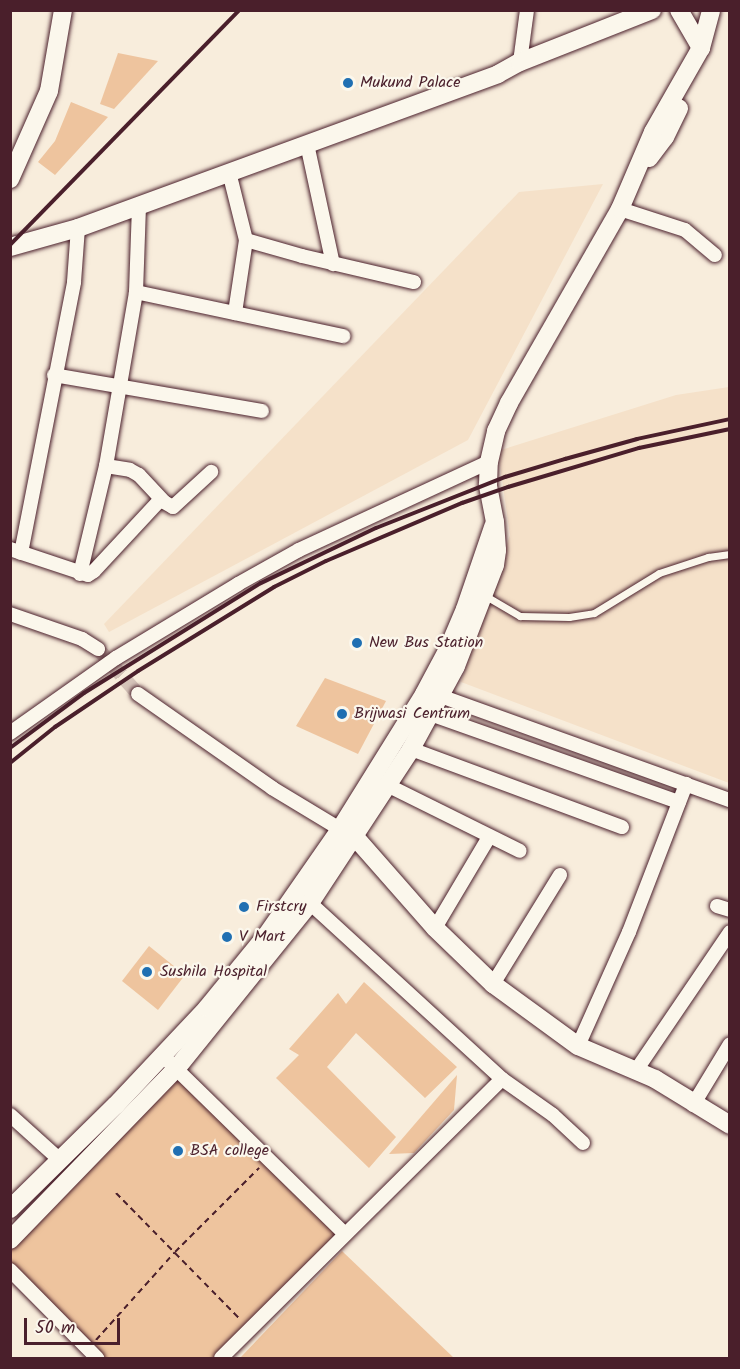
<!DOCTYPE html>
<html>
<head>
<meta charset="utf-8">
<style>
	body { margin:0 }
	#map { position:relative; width:740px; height:1369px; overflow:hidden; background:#f8eddc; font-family:Kalam,sans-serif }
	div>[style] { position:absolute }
	.built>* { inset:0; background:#f5e1c9 }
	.building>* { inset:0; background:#eec49e }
	.street-tunnel>* { height:14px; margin-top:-7px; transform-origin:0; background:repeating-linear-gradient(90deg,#d5c4b9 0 14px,transparent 0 21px) }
	.path>* { height:2px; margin-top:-1px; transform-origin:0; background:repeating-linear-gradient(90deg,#4a1f2b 0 6px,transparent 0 10.5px) }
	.roads { filter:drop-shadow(0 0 2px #4a1f2b) drop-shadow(0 0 2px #4a1f2b) }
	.lane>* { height:7px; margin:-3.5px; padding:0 3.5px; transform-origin:3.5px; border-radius:3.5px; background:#fbf7ec }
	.street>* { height:14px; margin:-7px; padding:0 7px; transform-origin:7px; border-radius:7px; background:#fbf7ec }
	.secondary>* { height:18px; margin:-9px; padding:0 9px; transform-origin:9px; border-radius:9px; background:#fbf7ec }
	.rail>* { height:4px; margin:-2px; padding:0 2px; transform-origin:2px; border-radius:2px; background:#4a1f2b }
	.dots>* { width:16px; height:16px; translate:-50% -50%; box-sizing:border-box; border:3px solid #fbf7ec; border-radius:50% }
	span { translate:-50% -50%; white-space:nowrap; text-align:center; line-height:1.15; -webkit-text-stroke:4.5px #fbf7ec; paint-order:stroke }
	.poi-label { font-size:16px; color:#4a1f2b }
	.left { translate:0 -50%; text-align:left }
	.frame { position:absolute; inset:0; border:12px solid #4a1f2b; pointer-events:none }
	.scale { position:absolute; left:24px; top:1318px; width:96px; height:27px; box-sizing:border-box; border:3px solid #4a1f2b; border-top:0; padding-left:8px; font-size:18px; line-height:21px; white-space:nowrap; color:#4a1f2b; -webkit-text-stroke:4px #fbf7ec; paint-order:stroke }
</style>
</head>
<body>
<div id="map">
	<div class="built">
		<div style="clip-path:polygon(603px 184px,468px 440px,109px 632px,104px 624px,519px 192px)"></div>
		<div style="clip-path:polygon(729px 387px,729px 783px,461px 682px,510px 535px,498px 451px,676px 395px)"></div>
	</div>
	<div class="building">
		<div style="clip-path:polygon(118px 53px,158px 61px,114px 109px,100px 104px)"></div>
		<div style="clip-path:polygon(71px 102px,108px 117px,55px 175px,38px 162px,55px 141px)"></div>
		<div style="clip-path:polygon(325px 678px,386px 701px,358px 754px,296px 726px)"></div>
		<div style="clip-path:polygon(149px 946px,185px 975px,158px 1010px,122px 981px)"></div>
		<div style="clip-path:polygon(364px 982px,457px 1067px,425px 1098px,356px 1033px,327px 1067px,396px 1137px,369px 1168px,276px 1078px,299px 1055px,289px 1049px,338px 993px,346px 1004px)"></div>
		<div style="clip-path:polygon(176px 1069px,345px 1234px,216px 1358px,98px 1358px,10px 1270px,10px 1239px)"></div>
		<div style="clip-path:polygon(457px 1075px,454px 1110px,414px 1153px,389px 1154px)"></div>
		<div style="clip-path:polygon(342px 1251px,454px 1358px,240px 1358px)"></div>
	</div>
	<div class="street-tunnel">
		<div style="left:98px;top:649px;width:60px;rotate:48.4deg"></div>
	</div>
	<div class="path">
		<div style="left:116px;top:1193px;width:178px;rotate:45.5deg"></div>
		<div style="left:96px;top:1340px;width:118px;rotate:-48.1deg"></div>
		<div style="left:175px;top:1252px;width:119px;rotate:-45deg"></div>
	</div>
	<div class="roads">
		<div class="lane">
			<div style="left:484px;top:595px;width:42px;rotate:30.3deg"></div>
			<div style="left:520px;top:616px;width:49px;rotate:1.2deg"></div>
			<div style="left:569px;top:617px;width:25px;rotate:-9deg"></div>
			<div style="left:594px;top:613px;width:76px;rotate:-31.6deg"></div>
			<div style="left:659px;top:573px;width:52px;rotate:-18.1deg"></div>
			<div style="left:708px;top:557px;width:22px;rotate:-8deg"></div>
		</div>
		<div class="street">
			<div style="left:520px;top:62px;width:52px;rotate:-82.3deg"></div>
			<div style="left:307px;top:144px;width:123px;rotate:77.8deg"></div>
			<div style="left:229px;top:172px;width:70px;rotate:76deg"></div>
			<div style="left:246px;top:240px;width:74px;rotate:98.6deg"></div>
			<div style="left:620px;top:209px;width:68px;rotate:17.9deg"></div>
			<div style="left:685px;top:230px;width:39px;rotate:40deg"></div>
			<div style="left:246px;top:240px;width:58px;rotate:15.9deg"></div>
			<div style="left:302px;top:256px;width:115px;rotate:13.1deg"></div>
			<div style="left:136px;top:292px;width:212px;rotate:12deg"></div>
			<div style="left:54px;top:375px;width:211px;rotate:9.8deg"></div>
			<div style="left:106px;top:466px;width:24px;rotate:9deg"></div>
			<div style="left:130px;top:470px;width:10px;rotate:29deg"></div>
			<div style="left:139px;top:475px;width:37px;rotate:47deg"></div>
			<div style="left:164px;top:502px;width:10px;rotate:29deg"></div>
			<div style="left:173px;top:507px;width:52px;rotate:-42.6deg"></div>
			<div style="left:10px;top:549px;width:82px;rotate:18.4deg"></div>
			<div style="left:88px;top:575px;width:7px;rotate:-34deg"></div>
			<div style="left:94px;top:571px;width:98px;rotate:-47.1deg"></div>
			<div style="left:21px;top:553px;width:276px;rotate:-78.9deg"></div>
			<div style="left:74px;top:282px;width:54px;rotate:-85.8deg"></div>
			<div style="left:80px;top:574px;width:111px;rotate:-76.5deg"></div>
			<div style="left:106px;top:466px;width:177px;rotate:-80.2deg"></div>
			<div style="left:136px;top:292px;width:88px;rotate:-88deg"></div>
			<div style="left:10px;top:614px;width:76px;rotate:19.1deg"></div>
			<div style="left:82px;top:639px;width:19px;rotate:32deg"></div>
			<div style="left:432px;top:693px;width:317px;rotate:19.8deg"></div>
			<div style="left:138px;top:694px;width:164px;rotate:35deg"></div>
			<div style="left:272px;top:788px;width:89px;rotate:31.2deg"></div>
			<div style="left:430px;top:714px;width:264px;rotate:19.5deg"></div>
			<div style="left:10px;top:733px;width:130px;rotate:-35.3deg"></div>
			<div style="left:116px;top:658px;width:143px;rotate:-31.2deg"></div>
			<div style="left:238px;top:584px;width:70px;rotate:-29.1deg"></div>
			<div style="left:299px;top:550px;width:209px;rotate:-24.9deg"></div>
			<div style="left:411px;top:749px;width:225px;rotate:20.3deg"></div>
			<div style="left:387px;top:785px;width:148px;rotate:26.4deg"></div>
			<div style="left:310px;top:903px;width:260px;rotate:42.5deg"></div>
			<div style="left:502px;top:1079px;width:62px;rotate:35.2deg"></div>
			<div style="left:553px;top:1115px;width:41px;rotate:43deg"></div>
			<div style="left:717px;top:906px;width:14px;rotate:17deg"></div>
			<div style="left:435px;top:928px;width:106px;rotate:-59.3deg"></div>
			<div style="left:493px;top:984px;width:128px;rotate:-58.4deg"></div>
			<div style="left:578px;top:1046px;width:125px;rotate:-65.9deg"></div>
			<div style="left:629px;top:932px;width:159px;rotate:-68.9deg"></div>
			<div style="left:162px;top:1055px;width:256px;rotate:44.4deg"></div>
			<div style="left:635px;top:1072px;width:169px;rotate:-55.8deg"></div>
			<div style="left:693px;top:1105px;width:71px;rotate:-58.8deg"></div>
			<div style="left:10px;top:1115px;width:67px;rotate:42deg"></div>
			<div style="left:10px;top:1270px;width:124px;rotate:45.3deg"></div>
			<div style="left:221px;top:1358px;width:396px;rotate:-44.8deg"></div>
		</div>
		<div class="secondary">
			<div style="left:679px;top:10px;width:44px;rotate:59.9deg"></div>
			<div style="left:649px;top:158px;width:26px;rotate:-53deg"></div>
			<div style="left:665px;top:137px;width:32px;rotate:-64deg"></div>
			<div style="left:10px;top:179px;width:96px;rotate:-66.1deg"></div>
			<div style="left:49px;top:91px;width:82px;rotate:-80.2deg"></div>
			<div style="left:10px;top:247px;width:71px;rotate:-15.6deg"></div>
			<div style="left:78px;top:228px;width:447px;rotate:-20.1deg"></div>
			<div style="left:498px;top:74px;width:25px;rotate:-29deg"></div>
			<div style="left:520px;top:62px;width:142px;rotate:-21.5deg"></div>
			<div style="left:355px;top:837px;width:121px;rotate:48.7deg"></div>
			<div style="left:435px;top:928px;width:81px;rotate:44deg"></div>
			<div style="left:493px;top:984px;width:105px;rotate:36.1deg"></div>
			<div style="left:578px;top:1046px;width:84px;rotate:23.2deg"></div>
			<div style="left:655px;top:1079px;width:88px;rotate:31.5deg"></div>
			<div style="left:10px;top:1209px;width:148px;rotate:-44.5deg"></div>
			<div style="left:116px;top:1105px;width:133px;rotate:-46.8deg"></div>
			<div style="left:207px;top:1008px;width:93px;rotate:-50.7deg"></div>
			<div style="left:266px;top:936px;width:124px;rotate:-55.2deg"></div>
			<div style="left:337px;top:834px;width:165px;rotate:-58.1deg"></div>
			<div style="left:424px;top:694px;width:51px;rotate:-61.9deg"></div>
			<div style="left:448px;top:649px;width:43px;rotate:-67deg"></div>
			<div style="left:465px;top:609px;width:87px;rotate:-71.1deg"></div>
			<div style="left:10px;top:1240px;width:238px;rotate:-45.9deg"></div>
			<div style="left:176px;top:1069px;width:213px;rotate:-51.1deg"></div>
			<div style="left:310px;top:903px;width:184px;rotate:-56.7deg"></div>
			<div style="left:411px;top:749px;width:94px;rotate:-61.5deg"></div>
			<div style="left:456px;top:666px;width:108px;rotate:-68.9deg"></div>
			<div style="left:495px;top:565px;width:15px;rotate:-82deg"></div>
			<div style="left:497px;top:550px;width:28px;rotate:-94deg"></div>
			<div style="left:495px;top:522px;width:38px;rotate:-101deg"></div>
			<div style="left:488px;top:485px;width:23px;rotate:-88deg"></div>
			<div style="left:489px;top:462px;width:32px;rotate:-77deg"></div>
			<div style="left:496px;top:431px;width:31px;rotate:-65deg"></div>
			<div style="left:509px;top:403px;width:224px;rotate:-60.2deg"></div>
			<div style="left:620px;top:209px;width:84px;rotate:-66.8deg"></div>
			<div style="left:653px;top:132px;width:97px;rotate:-60.3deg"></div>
			<div style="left:701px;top:48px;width:39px;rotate:-75deg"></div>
		</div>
	</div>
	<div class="rail">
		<div style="left:10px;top:245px;width:328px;rotate:-45.7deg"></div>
		<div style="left:10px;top:748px;width:92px;rotate:-36.6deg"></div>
		<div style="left:84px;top:693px;width:208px;rotate:-31.9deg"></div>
		<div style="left:261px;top:583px;width:127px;rotate:-25.6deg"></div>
		<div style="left:376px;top:528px;width:139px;rotate:-21.6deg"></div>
		<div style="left:505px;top:477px;width:63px;rotate:-16.7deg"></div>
		<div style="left:565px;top:459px;width:75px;rotate:-15.5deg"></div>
		<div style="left:637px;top:439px;width:95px;rotate:-12.1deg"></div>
		<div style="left:10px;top:763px;width:58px;rotate:-38.7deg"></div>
		<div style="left:55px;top:727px;width:100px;rotate:-34deg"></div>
		<div style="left:138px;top:671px;width:160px;rotate:-31.7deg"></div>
		<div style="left:274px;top:587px;width:58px;rotate:-26.6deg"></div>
		<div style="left:326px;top:561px;width:148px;rotate:-23.1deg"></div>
		<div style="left:462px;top:503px;width:49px;rotate:-19.2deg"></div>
		<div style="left:508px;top:487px;width:137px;rotate:-16.6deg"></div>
		<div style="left:639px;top:448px;width:93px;rotate:-11.8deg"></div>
	</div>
	<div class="dots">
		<div style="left:348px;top:83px;background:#1f6fb2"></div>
		<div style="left:357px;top:643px;background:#1f6fb2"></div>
		<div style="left:342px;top:714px;background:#1f6fb2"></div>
		<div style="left:244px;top:907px;background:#1f6fb2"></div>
		<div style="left:227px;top:937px;background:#1f6fb2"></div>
		<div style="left:147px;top:972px;background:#1f6fb2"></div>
		<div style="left:178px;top:1151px;background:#1f6fb2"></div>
	</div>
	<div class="poi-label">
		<span class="left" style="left:360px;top:83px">Mukund Palace</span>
		<span class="left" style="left:369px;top:643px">New Bus Station</span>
		<span class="left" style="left:354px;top:714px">Brijwasi Centrum</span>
		<span class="left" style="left:256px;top:907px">Firstcry</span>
		<span class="left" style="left:239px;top:937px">V Mart</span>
		<span class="left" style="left:160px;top:972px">Sushila Hospital</span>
		<span class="left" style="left:190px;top:1151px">BSA college</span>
	</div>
	<div class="frame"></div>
	<div class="scale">50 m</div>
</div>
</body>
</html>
